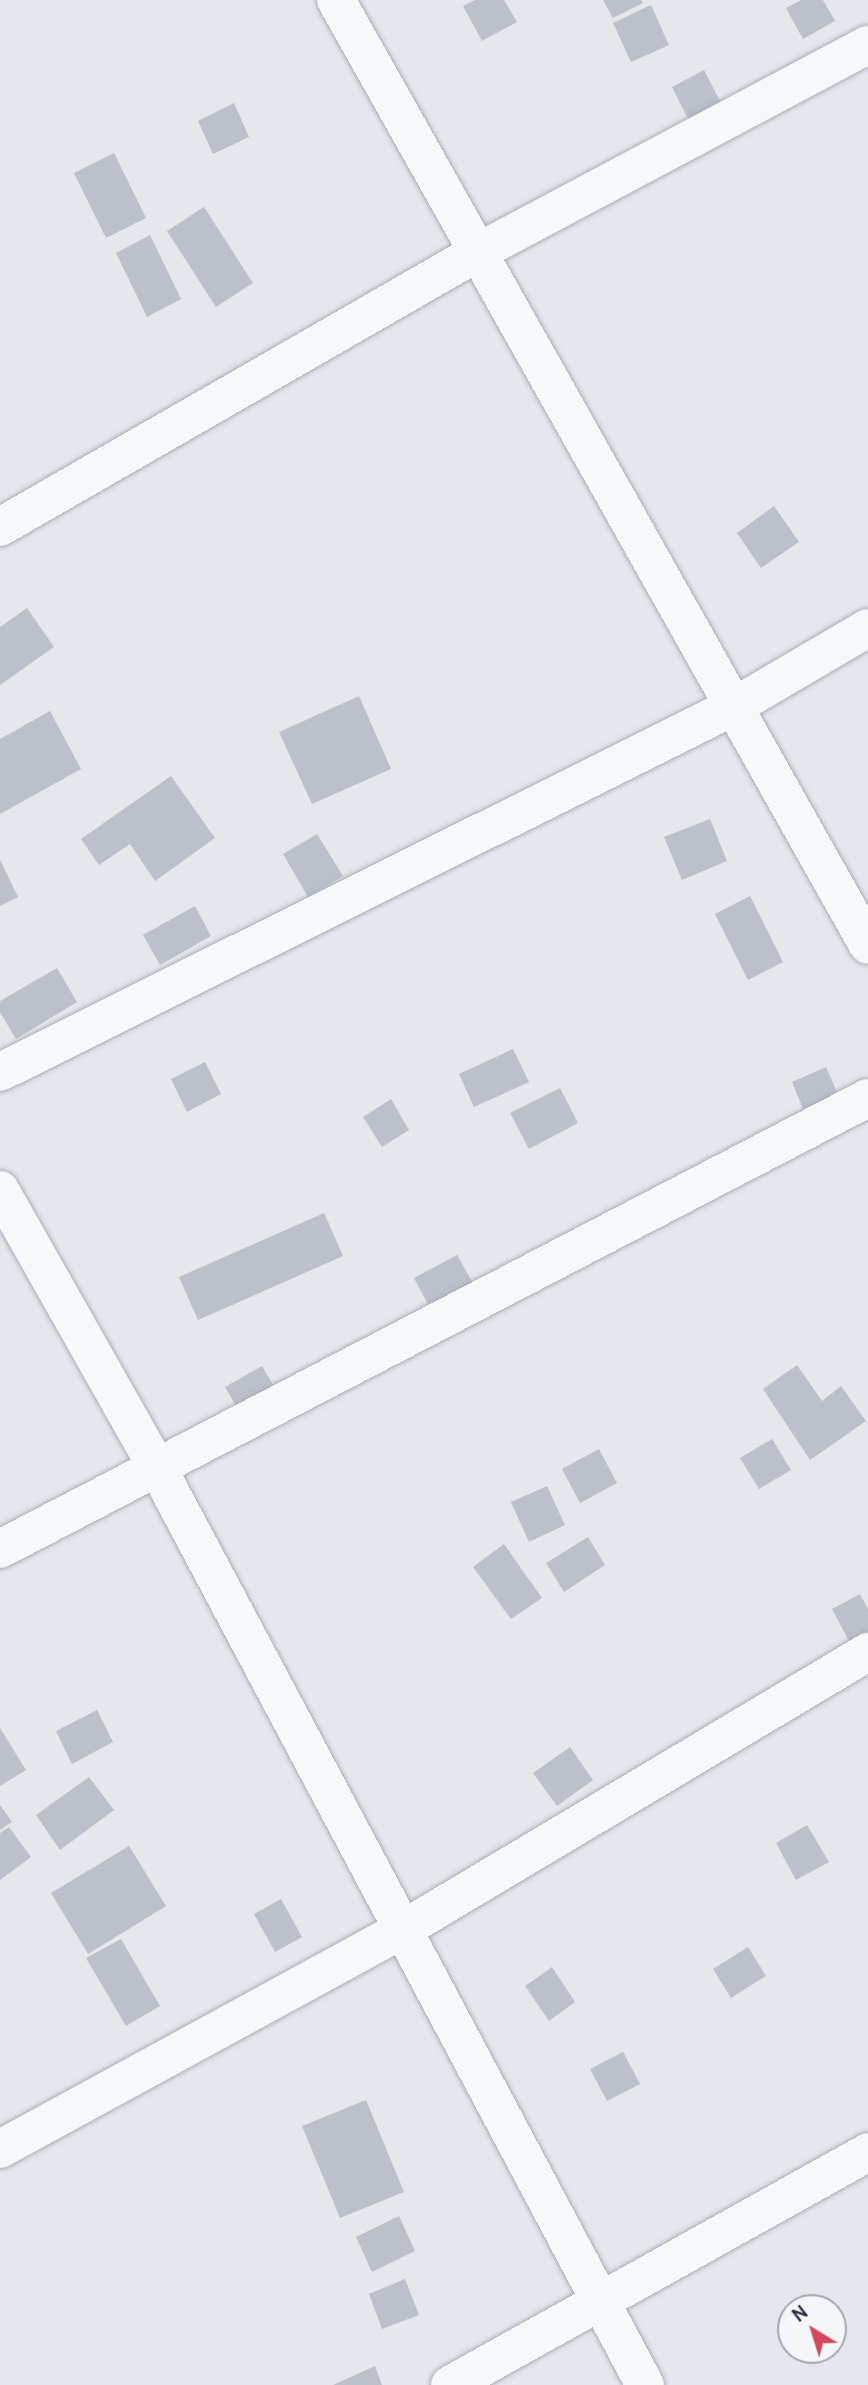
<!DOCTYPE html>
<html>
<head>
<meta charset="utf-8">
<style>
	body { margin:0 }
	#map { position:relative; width:868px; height:2385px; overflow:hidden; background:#e4e7ec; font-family:Cabin,sans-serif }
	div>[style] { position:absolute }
	.building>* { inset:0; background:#bbc0ca }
	.roads { filter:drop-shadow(0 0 2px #a9aeb7) drop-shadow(0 0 2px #a9aeb7) }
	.street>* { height:38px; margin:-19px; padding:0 19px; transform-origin:19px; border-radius:19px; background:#f7f8fa }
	span { translate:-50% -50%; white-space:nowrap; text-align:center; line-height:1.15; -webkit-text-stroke:7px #f4f6f9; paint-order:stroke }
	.north { position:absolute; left:777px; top:2294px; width:70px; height:70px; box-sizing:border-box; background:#f4f6f9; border:2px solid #a4a8b1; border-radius:50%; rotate:322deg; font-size:19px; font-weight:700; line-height:28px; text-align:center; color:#2b3445 }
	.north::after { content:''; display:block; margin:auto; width:24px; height:32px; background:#d1495b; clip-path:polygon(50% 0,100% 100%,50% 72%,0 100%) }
</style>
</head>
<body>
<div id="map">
	<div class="building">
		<div style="clip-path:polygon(475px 0,504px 0,517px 22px,482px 41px,463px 6px)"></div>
		<div style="clip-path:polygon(603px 0,641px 0,643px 3px,613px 18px)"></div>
		<div style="clip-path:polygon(801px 0,823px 0,835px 21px,803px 39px,786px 8px)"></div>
		<div style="clip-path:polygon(651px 5px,669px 45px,631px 62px,613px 23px)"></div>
		<div style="clip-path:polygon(704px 70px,722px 105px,689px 121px,672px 87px)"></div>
		<div style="clip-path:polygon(234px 103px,249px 137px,213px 154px,198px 121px)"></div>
		<div style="clip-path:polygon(114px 153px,146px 218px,106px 238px,74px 173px)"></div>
		<div style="clip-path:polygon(204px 207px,253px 283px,216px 307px,167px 231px)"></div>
		<div style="clip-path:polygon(150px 235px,181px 299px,147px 317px,116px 253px)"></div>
		<div style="clip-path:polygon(774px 506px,799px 542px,761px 568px,737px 533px)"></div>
		<div style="clip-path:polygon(27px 608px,54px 647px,0 685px,0 627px)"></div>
		<div style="clip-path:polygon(359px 696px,391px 769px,312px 804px,279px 732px)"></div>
		<div style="clip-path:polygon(50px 711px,81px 769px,0 814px,0 739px)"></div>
		<div style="clip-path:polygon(171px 776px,215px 838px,155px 881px,130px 844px,99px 865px,81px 839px)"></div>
		<div style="clip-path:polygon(710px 819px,727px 861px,682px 880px,664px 837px)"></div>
		<div style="clip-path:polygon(317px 834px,343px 876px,308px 897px,283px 854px)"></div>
		<div style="clip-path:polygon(0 860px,18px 897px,0 906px)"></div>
		<div style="clip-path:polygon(750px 896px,783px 962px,748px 980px,715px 914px)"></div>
		<div style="clip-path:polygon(195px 906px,211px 936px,160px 965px,143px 935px)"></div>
		<div style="clip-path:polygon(57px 968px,77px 1002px,16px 1039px,0 1012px,0 1001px)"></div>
		<div style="clip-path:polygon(513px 1049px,529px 1082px,474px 1107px,459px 1074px)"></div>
		<div style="clip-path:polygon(205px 1062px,221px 1094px,187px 1112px,171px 1079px)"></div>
		<div style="clip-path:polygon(826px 1067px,843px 1106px,808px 1121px,792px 1082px)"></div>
		<div style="clip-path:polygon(560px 1088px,578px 1123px,529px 1149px,510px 1113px)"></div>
		<div style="clip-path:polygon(391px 1099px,409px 1130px,382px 1147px,363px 1117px)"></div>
		<div style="clip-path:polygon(324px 1213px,343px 1256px,198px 1320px,179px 1277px)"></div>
		<div style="clip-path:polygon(457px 1255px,482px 1299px,438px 1323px,414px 1278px)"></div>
		<div style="clip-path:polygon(797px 1365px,822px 1401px,841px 1386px,866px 1421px,810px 1460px,763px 1389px)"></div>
		<div style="clip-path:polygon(262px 1366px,283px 1402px,246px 1423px,225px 1387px)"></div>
		<div style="clip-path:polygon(772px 1439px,791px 1470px,759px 1489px,740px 1458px)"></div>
		<div style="clip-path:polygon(599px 1449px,617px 1483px,580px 1503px,562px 1469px)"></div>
		<div style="clip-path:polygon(547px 1486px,565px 1525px,529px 1542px,511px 1502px)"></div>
		<div style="clip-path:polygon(588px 1537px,605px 1565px,564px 1592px,546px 1563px)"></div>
		<div style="clip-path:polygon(504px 1544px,542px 1598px,511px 1619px,473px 1567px)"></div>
		<div style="clip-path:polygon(860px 1594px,868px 1609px,868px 1631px,849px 1641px,832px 1609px)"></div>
		<div style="clip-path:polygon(97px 1710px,113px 1742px,72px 1764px,56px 1731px)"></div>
		<div style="clip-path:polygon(0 1728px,26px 1770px,0 1786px)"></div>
		<div style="clip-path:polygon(570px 1747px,593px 1780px,557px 1806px,533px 1773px)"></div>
		<div style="clip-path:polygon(89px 1777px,114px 1810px,60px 1850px,36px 1815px)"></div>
		<div style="clip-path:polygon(0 1805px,12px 1822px,0 1830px)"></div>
		<div style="clip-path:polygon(807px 1825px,829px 1862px,796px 1880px,776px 1843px)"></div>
		<div style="clip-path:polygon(9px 1827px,31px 1857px,0 1880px,0 1833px)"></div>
		<div style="clip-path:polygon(129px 1846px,166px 1906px,88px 1954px,51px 1893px)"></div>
		<div style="clip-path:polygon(281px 1899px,302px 1937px,275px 1952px,254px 1914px)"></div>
		<div style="clip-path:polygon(121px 1939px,160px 2006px,126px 2026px,86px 1958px)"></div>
		<div style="clip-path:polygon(748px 1947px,766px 1976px,731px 1998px,713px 1969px)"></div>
		<div style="clip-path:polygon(552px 1967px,575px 2002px,549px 2021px,525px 1986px)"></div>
		<div style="clip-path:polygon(623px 2052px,640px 2084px,607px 2101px,590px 2069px)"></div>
		<div style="clip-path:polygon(366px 2100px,404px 2192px,340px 2218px,302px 2126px)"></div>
		<div style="clip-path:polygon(399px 2216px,415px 2251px,372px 2272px,356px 2237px)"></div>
		<div style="clip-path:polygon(405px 2279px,419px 2315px,382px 2329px,369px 2294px)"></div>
		<div style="clip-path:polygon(375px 2366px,382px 2385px,333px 2385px)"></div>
	</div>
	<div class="roads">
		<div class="street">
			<div style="left:336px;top:0;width:1084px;rotate:60.62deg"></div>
			<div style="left:0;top:527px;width:554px;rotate:-29.9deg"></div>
			<div style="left:480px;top:251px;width:439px;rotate:-28deg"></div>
			<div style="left:0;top:1072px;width:821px;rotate:-26.47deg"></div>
			<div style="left:735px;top:706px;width:154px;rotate:-30.4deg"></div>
			<div style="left:0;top:1190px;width:318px;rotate:60.5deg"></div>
			<div style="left:157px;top:1467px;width:1040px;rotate:62.01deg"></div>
			<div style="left:0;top:1549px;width:978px;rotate:-27.46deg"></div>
			<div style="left:0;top:2149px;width:458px;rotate:-28.6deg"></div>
			<div style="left:402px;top:1930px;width:543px;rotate:-30.82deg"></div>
			<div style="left:450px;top:2385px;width:479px;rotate:-29.1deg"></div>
		</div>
	</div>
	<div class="north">N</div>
</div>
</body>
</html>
